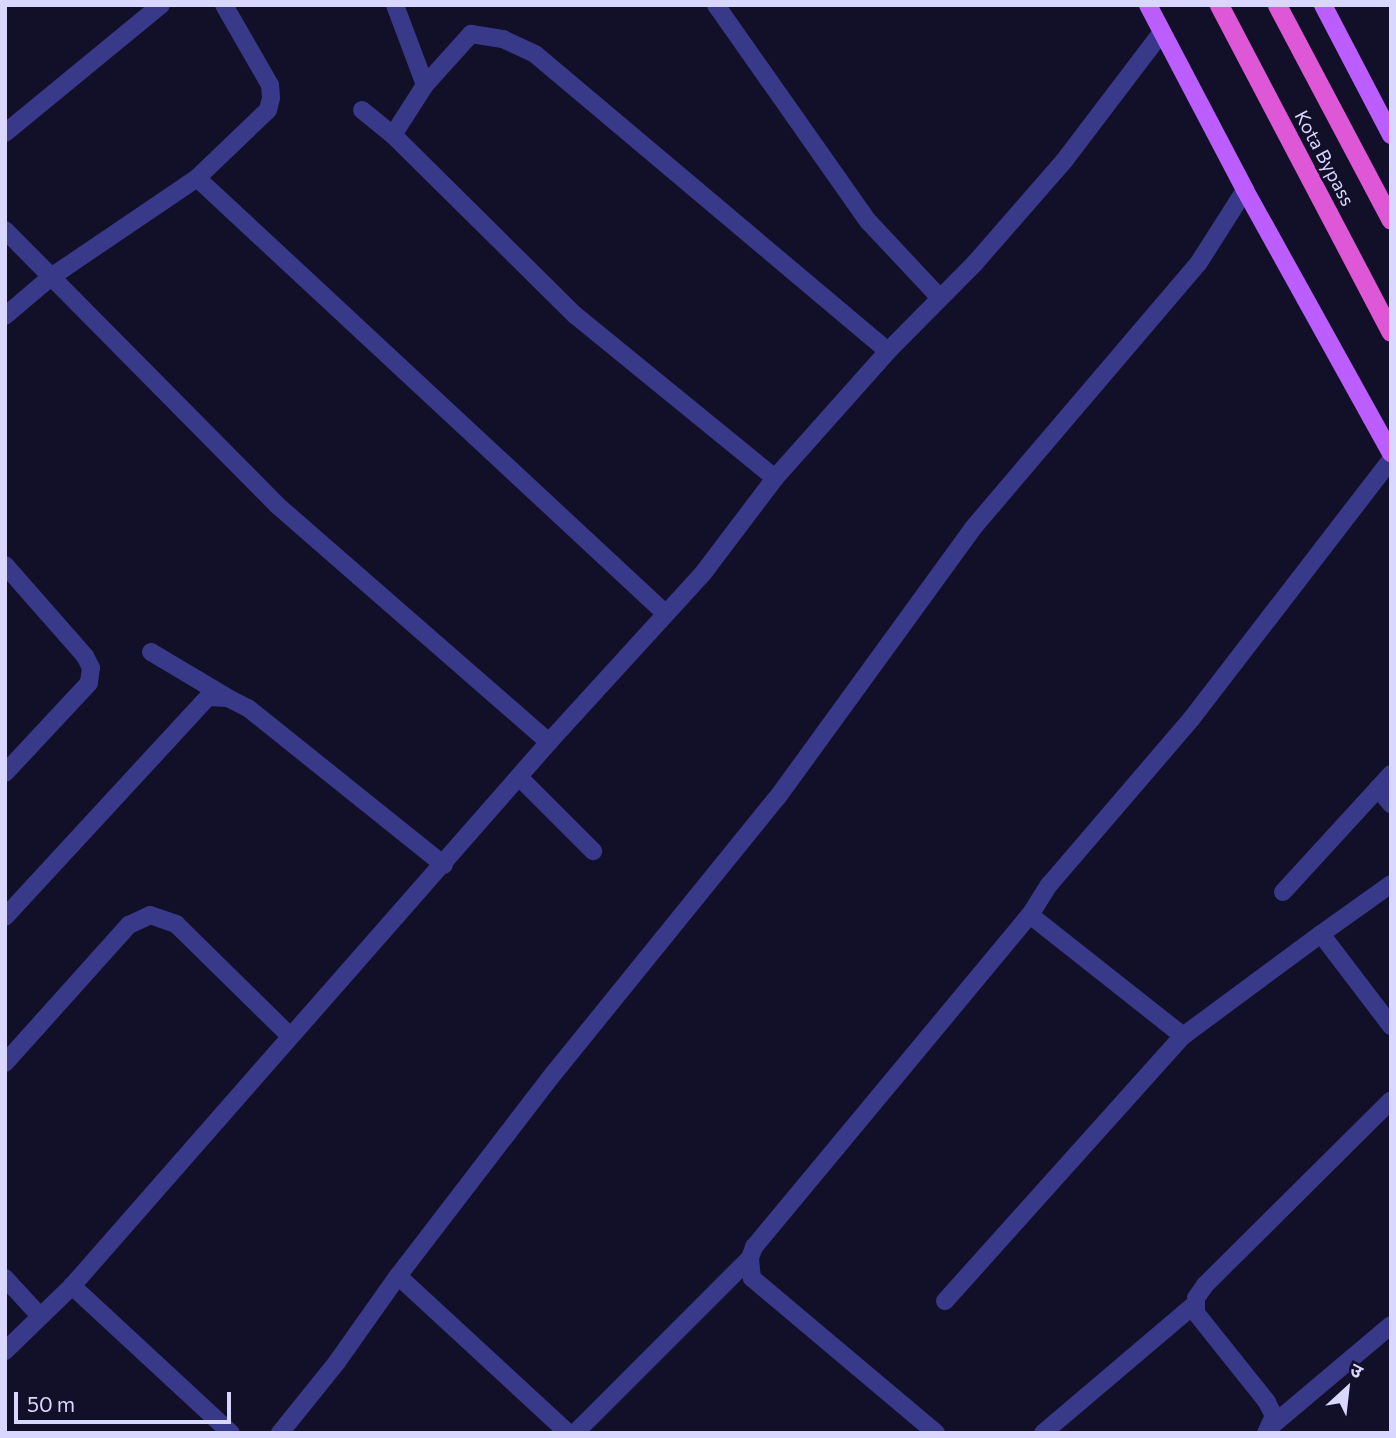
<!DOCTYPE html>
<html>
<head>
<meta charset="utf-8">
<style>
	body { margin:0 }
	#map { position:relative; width:1396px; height:1438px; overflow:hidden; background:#120f28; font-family:Commissioner,"Noto Sans Devanagari",sans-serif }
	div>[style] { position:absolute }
	.minor>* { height:18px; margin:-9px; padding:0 9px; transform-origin:9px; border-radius:9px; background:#383989 }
	.primary>* { height:18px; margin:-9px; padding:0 9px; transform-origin:9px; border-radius:9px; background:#bb5dff }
	.trunk>* { height:19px; margin:-9.5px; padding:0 9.5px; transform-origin:9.5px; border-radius:9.5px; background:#dd57d6 }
	span { translate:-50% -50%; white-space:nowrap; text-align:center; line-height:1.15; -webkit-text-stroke:5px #120f28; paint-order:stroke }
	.street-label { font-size:19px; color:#d9d6ff }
	.frame { position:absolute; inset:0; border:7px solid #d9d6ff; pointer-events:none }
	.north { position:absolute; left:1312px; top:1354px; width:70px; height:70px; -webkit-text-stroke:5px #120f28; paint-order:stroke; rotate:27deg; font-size:19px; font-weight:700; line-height:28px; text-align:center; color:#d9d6ff }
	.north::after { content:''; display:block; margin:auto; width:24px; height:32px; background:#d9d6ff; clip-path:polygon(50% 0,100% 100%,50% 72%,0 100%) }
	.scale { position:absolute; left:14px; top:1392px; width:217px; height:32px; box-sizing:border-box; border:4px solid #d9d6ff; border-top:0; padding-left:9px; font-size:21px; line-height:24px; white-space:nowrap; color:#d9d6ff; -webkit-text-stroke:5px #120f28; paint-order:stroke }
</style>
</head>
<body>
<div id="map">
	<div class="minor">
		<div style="left:395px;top:5px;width:85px;rotate:69.4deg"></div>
		<div style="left:716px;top:5px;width:264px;rotate:54.9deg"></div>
		<div style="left:868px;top:221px;width:105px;rotate:46.9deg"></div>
		<div style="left:362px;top:110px;width:40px;rotate:39deg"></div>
		<div style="left:393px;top:135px;width:256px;rotate:44.7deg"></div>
		<div style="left:575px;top:315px;width:258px;rotate:39.2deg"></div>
		<div style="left:5px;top:133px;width:202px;rotate:-39.4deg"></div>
		<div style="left:393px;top:135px;width:59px;rotate:-57.4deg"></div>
		<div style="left:425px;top:85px;width:69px;rotate:-48deg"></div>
		<div style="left:471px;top:34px;width:32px;rotate:9deg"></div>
		<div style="left:503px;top:39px;width:35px;rotate:25deg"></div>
		<div style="left:535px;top:54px;width:461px;rotate:40.1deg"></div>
		<div style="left:197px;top:178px;width:98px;rotate:-43.8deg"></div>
		<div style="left:268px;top:110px;width:12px;rotate:-76deg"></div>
		<div style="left:271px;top:98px;width:13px;rotate:-94deg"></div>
		<div style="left:270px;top:85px;width:92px;rotate:-119.9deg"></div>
		<div style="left:5px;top:230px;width:387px;rotate:45.3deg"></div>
		<div style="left:277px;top:505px;width:361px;rotate:41.1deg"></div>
		<div style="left:5px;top:316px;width:60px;rotate:-40.3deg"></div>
		<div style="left:51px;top:277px;width:176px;rotate:-34.1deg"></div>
		<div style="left:197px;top:178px;width:639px;rotate:42.91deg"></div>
		<div style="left:5px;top:565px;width:121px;rotate:48.7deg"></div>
		<div style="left:85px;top:656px;width:13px;rotate:63deg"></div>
		<div style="left:91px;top:668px;width:15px;rotate:98deg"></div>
		<div style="left:89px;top:683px;width:123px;rotate:133deg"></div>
		<div style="left:151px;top:652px;width:86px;rotate:30.7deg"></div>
		<div style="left:519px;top:777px;width:105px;rotate:45deg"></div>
		<div style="left:1378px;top:788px;width:21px;rotate:51deg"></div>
		<div style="left:1283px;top:892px;width:160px;rotate:-47.5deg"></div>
		<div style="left:1030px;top:915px;width:195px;rotate:38.3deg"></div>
		<div style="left:5px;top:917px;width:299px;rotate:-47.3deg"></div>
		<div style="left:208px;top:697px;width:20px;rotate:3deg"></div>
		<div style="left:228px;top:698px;width:22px;rotate:27deg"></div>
		<div style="left:248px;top:708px;width:251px;rotate:38.7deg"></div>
		<div style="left:1321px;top:934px;width:86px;rotate:-35.5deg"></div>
		<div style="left:5px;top:1063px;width:186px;rotate:-48.1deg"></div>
		<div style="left:129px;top:925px;width:23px;rotate:-25deg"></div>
		<div style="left:150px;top:915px;width:28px;rotate:19deg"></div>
		<div style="left:176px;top:924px;width:160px;rotate:44.5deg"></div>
		<div style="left:398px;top:1276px;width:231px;rotate:42.7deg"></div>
		<div style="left:5px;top:1278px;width:52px;rotate:47.4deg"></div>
		<div style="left:945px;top:1301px;width:356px;rotate:-48.1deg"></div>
		<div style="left:1183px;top:1036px;width:172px;rotate:-36.5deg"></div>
		<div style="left:1321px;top:934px;width:116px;rotate:52.7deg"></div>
		<div style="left:5px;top:1351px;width:93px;rotate:-44.1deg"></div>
		<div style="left:1270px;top:1427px;width:158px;rotate:-40.1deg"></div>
		<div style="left:231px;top:1433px;width:217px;rotate:-137.2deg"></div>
		<div style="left:72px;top:1286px;width:724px;rotate:-48.75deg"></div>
		<div style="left:549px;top:742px;width:230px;rotate:-47.6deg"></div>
		<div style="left:704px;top:572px;width:118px;rotate:-52.9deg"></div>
		<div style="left:775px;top:478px;width:170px;rotate:-48.3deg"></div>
		<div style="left:888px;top:351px;width:124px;rotate:-45.3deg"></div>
		<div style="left:975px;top:263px;width:135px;rotate:-48.9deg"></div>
		<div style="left:1064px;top:161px;width:162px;rotate:-52.8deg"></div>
		<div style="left:280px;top:1433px;width:91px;rotate:-51.2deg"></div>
		<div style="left:337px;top:1362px;width:105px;rotate:-54.7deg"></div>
		<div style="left:398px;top:1276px;width:256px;rotate:-52.5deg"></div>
		<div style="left:554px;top:1073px;width:354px;rotate:-51deg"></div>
		<div style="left:777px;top:798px;width:334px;rotate:-54deg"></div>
		<div style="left:973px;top:528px;width:347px;rotate:-49.6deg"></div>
		<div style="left:1198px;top:264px;width:88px;rotate:-57.6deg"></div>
		<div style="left:575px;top:1433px;width:247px;rotate:-45deg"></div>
		<div style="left:936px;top:1433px;width:241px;rotate:-139.9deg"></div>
		<div style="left:752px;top:1278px;width:20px;rotate:-96deg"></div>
		<div style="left:750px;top:1258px;width:12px;rotate:-70deg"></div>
		<div style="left:754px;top:1247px;width:432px;rotate:-50.3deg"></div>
		<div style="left:1030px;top:915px;width:36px;rotate:-58deg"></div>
		<div style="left:1049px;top:885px;width:220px;rotate:-49.4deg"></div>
		<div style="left:1192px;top:718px;width:326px;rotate:-52.4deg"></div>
		<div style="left:1043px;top:1433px;width:198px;rotate:-40.3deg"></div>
		<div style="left:1266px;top:1433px;width:19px;rotate:-65deg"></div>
		<div style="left:1274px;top:1416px;width:16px;rotate:-117deg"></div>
		<div style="left:1267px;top:1402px;width:114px;rotate:-128.6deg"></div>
		<div style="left:1196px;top:1313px;width:15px;rotate:-90deg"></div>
		<div style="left:1196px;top:1298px;width:16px;rotate:-55deg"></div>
		<div style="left:1205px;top:1285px;width:262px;rotate:-44.8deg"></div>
	</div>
	<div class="primary">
		<div style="left:1148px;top:5px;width:209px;rotate:62.3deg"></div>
		<div style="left:1245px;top:190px;width:301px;rotate:61deg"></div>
		<div style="left:1323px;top:5px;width:147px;rotate:62.4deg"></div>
	</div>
	<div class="trunk">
		<div style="left:1219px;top:5px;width:369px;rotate:62.3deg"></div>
		<div style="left:1277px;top:5px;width:243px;rotate:62.1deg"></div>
	</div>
	<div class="street-label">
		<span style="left:1325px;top:158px;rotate:62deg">Kota Bypass</span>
	</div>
	<div class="frame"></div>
	<div class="north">उ</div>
	<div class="scale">50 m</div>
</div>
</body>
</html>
